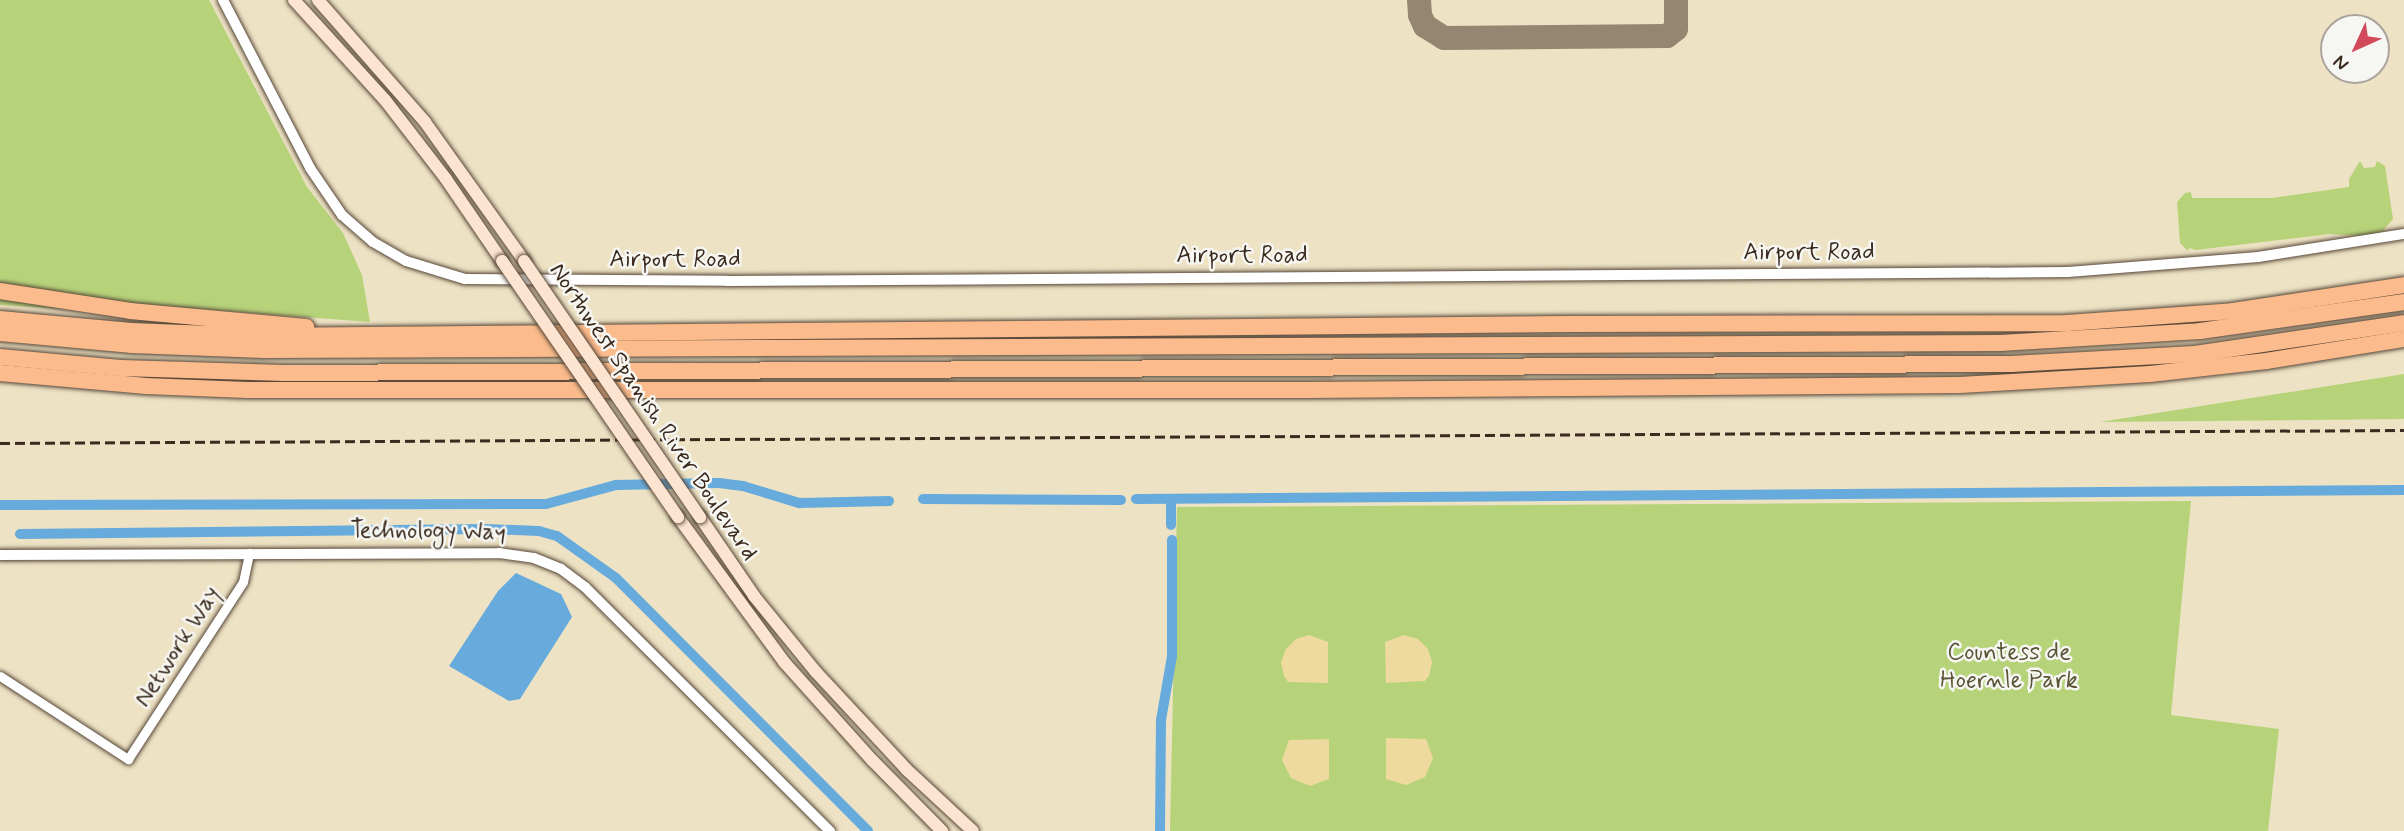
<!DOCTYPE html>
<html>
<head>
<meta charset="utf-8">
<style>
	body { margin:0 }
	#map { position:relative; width:2404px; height:831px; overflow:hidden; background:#ede2c4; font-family:Mynerve,sans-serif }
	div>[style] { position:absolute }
	.green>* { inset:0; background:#b7d37a }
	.sand>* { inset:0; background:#eeda9e }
	.water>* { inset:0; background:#67abdc }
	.canal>* { height:10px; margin:-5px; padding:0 5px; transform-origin:5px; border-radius:5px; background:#67abdc }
	.taxiway>* { height:24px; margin:-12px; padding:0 12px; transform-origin:12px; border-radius:12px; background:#948671 }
	.roads { filter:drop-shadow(0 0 2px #564637) drop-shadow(0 0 2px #564637) }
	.minor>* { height:9px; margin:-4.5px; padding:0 4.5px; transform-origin:4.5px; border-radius:4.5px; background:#fff }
	.tertiary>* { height:10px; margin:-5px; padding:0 5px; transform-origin:5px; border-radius:5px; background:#fff }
	.secondary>* { height:12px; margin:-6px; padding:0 6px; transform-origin:6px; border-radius:6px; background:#fde4d1 }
	.motorway>* { height:16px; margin:-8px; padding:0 8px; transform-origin:8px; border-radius:8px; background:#fbbb8c }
	.rail>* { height:2.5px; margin-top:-1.25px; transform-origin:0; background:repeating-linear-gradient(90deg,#3b2a1e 0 10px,transparent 0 15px) }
	.bridges { filter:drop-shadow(0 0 2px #564637) drop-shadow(0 0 2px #564637) }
	.secondary-bridge>* { height:12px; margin:-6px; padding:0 6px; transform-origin:6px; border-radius:6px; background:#fde4d1 }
	span { translate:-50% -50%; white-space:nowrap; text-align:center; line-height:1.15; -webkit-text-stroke:5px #f6f6f2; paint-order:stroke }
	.street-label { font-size:24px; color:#3b2a1e }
	.park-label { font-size:24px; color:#5a5435 }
	.north { position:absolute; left:2320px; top:14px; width:70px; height:70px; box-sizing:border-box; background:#f6f6f2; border:2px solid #aba49d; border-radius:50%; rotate:225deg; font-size:19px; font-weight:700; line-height:28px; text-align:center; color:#3b2a1e }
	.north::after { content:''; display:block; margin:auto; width:24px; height:32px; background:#d1495b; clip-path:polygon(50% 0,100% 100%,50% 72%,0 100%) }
</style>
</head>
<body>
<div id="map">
	<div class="green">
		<div style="clip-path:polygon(0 0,209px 0,307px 187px,343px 233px,362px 275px,370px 322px,80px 300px,0 284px)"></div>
		<div style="clip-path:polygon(2360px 161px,2364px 168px,2375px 167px,2377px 161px,2385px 166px,2393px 219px,2381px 233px,2362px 236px,2330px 234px,2196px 250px,2189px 248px,2188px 251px,2180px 243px,2177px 202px,2185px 193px,2191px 192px,2192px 198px,2272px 198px,2349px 187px,2349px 179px)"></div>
		<div style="clip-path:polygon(0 292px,75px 310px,0 305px)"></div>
		<div style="clip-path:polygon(2404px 374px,2404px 419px,2100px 422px)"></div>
		<div style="clip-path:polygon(2191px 501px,2171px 715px,2279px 729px,2268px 831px,1170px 831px,1177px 507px)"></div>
	</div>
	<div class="sand">
		<div style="clip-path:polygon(1309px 635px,1328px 642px,1328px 683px,1288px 682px,1284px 676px,1281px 662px,1286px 649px,1296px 639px)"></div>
		<div style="clip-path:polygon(1404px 635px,1418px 639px,1428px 649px,1432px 662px,1429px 676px,1425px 681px,1386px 683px,1385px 642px)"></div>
		<div style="clip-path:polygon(1386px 738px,1426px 739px,1433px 758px,1425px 777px,1406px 785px,1386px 779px)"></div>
		<div style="clip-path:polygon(1329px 739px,1329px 779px,1310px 786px,1291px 778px,1282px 760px,1289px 740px)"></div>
	</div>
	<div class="water">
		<div style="clip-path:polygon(516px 573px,561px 594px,572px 617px,520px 699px,509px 701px,449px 666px,498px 591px)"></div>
	</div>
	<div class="canal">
		<div style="left:923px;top:499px;width:198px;rotate:0.3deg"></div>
		<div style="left:1136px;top:499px;width:1268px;rotate:-0.41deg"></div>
		<div style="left:1171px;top:500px;width:25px;rotate:90deg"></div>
		<div style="left:0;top:505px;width:546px;rotate:-0.1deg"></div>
		<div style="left:546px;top:504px;width:73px;rotate:-15.2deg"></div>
		<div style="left:616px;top:485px;width:103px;rotate:-1.1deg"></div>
		<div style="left:719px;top:483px;width:24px;rotate:7deg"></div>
		<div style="left:743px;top:486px;width:59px;rotate:16.9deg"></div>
		<div style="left:799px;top:503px;width:90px;rotate:-1.3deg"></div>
		<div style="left:20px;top:534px;width:466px;rotate:-0.6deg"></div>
		<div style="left:486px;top:529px;width:53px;rotate:2.2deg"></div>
		<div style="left:539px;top:531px;width:19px;rotate:16deg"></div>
		<div style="left:557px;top:536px;width:72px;rotate:35.4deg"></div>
		<div style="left:616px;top:578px;width:357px;rotate:45.1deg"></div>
		<div style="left:1160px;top:831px;width:111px;rotate:-89.5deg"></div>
		<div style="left:1161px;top:720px;width:65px;rotate:-80.2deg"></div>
		<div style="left:1172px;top:656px;width:116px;rotate:-90deg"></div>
	</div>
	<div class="taxiway">
		<div style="left:1419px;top:0;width:15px;rotate:86deg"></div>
		<div style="left:1420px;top:15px;width:12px;rotate:66deg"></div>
		<div style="left:1425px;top:26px;width:22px;rotate:32deg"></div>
		<div style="left:1444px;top:38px;width:223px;rotate:-0.5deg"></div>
		<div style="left:1667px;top:36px;width:11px;rotate:-38deg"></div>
		<div style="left:1676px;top:29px;width:29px;rotate:-90deg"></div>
	</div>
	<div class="roads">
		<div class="minor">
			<div style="left:0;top:676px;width:153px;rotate:33deg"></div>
			<div style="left:128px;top:759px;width:211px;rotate:-57deg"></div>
			<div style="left:243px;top:582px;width:30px;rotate:-78deg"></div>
		</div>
		<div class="tertiary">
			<div style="left:223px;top:0;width:189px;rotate:62.6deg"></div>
			<div style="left:310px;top:168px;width:57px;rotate:55.8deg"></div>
			<div style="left:342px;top:215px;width:41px;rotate:41.1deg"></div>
			<div style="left:373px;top:242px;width:38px;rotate:30deg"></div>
			<div style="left:406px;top:261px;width:62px;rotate:17deg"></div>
			<div style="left:465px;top:279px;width:262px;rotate:0.4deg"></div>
			<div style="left:727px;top:281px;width:1341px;rotate:-0.38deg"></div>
			<div style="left:2068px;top:272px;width:191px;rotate:-4.5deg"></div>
			<div style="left:2258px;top:257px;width:148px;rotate:-9deg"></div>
			<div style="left:0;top:555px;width:499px;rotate:-0.2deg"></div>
			<div style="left:499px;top:553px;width:35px;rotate:8deg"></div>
			<div style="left:534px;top:558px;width:29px;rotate:22deg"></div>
			<div style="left:561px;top:569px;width:30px;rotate:37deg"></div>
			<div style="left:585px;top:587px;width:346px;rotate:44.9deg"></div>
		</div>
		<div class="secondary">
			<div style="left:294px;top:0;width:135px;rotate:47.7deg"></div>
			<div style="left:385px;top:100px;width:100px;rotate:52.3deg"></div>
			<div style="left:446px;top:179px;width:99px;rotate:55.7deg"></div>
			<div style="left:318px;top:0;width:162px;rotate:48.7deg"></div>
			<div style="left:425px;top:122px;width:171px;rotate:54.5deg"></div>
			<div style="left:678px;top:517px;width:180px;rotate:53.8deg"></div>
			<div style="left:784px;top:662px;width:132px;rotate:48.1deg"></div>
			<div style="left:872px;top:760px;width:100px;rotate:45.4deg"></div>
			<div style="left:700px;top:517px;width:96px;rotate:55.6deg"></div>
			<div style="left:754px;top:596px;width:98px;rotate:50.8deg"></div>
			<div style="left:816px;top:672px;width:132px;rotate:47.1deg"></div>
			<div style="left:906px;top:769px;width:91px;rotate:42.8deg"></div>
		</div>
		<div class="motorway">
			<div style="left:0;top:291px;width:132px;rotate:8.7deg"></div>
			<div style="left:130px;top:311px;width:177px;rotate:5.2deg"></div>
			<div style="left:0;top:319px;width:132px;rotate:5.2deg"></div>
			<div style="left:131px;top:331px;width:132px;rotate:2.2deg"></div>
			<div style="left:263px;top:336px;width:1305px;rotate:-0.53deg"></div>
			<div style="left:1568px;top:324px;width:499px;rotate:-0.1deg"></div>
			<div style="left:2067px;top:323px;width:166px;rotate:-4.1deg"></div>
			<div style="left:2233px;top:311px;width:173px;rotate:-8.6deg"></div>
			<div style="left:0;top:333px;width:133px;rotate:5.2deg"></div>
			<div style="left:132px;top:345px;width:132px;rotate:2.2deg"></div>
			<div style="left:264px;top:350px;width:1736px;rotate:-0.23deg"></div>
			<div style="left:2000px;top:343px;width:200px;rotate:-3.4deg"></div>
			<div style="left:2200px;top:331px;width:206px;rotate:-8.1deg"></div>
			<div style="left:0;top:357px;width:121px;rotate:5.2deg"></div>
			<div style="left:121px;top:368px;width:163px;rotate:1.8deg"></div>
			<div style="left:284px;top:373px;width:1727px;rotate:-0.3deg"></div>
			<div style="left:2011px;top:364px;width:184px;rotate:-3.1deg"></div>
			<div style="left:2195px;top:354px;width:211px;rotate:-8.4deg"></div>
			<div style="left:0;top:373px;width:147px;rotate:5.1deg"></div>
			<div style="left:146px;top:386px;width:101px;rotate:2.3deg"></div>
			<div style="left:247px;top:390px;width:1059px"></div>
			<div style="left:1306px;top:390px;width:654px;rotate:-0.44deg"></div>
			<div style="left:1960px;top:385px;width:190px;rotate:-3.3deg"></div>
			<div style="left:2150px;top:374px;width:117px;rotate:-6.4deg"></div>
			<div style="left:2266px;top:361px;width:140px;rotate:-9.1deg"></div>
		</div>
	</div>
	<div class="rail">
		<div style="left:0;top:443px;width:2404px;rotate:-0.31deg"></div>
	</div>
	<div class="bridges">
		<div class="secondary-bridge">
			<div style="left:502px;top:261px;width:311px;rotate:55.5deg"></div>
			<div style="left:524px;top:261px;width:311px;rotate:55.5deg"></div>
		</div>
	</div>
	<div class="street-label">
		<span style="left:1809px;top:253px">Airport Road</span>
		<span style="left:1242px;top:256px">Airport Road</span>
		<span style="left:675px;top:260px">Airport Road</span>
		<span style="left:653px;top:412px;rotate:56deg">Northwest Spanish River Boulevard</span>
		<span style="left:428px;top:532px;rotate:1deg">Technology Way</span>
		<span style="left:178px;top:647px;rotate:-57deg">Network Way</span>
	</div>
	<div class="park-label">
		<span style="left:2009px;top:667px">Countess de<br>Hoernle Park</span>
	</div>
	<div class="north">N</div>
</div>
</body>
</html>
